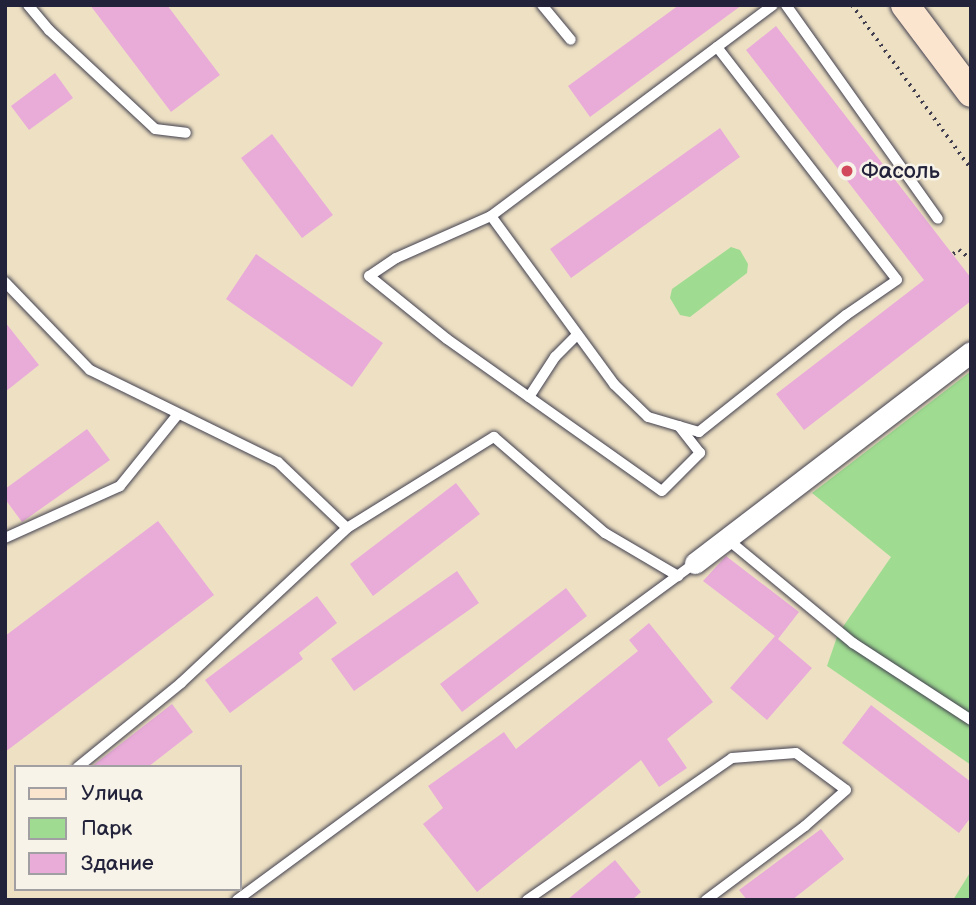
<!DOCTYPE html>
<html>
<head>
<meta charset="utf-8">
<style>
	body { margin:0 }
	#map { position:relative; width:976px; height:905px; overflow:hidden; background:#eee1c3; font-family:"Balsamiq Sans",sans-serif }
	div>[style] { position:absolute }
	.green>* { inset:0; background:#9fdc91 }
	.building>* { inset:0; background:#e9acd9 }
	.path>* { height:3.5px; margin-top:-1.75px; transform-origin:0; background:repeating-linear-gradient(90deg,#413f4f 0 2px,transparent 0 7px) }
	.roads { filter:drop-shadow(0 0 2px #413f4f) drop-shadow(0 0 2px #413f4f) }
	.service>* { height:10px; margin:-5px; padding:0 5px; transform-origin:5px; border-radius:5px; background:#fff }
	.minor>* { height:21px; margin:-10.5px; padding:0 10.5px; transform-origin:10.5px; border-radius:10.5px; background:#fff }
	.secondary>* { height:28px; margin:-14px; padding:0 14px; transform-origin:14px; border-radius:14px; background:#fce5cf }
	.dots>* { width:19px; height:19px; translate:-50% -50%; box-sizing:border-box; border:4px solid #f7f3e8; border-radius:50% }
	span { translate:-50% -50%; white-space:nowrap; text-align:center; line-height:1.15; -webkit-text-stroke:5px #f7f3e8; paint-order:stroke }
	.poi-label { font-size:23px; color:#22223b }
	.left { translate:0 -50%; text-align:left }
	.frame { position:absolute; inset:0; border:7px solid #22223b; pointer-events:none }
	.legend { position:absolute; left:14px; top:765px; width:228px; height:126px; box-sizing:border-box; background:#f7f3e8; border:2px solid #a29fa3; margin:0; padding:9px 12px; list-style:none; font-size:21px; color:#22223b }
	.legend li { display:flex; align-items:center; gap:14px; height:35px }
	.legend b { width:35px; border:2px solid #a29fa3 }
</style>
</head>
<body>
<div id="map">
	<div class="green">
		<div style="clip-path:polygon(731px 247px,740px 250px,748px 264px,747px 273px,690px 317px,680px 315px,670px 298px,672px 289px)"></div>
		<div style="clip-path:polygon(971px 371px,971px 765px,827px 666px,838px 634px,891px 557px,812px 493px)"></div>
		<div style="clip-path:polygon(971px 871px,971px 900px,953px 900px)"></div>
	</div>
	<div class="building">
		<div style="clip-path:polygon(90px 5px,167px 5px,220px 75px,171px 112px)"></div>
		<div style="clip-path:polygon(679px 5px,742px 5px,590px 117px,568px 86px)"></div>
		<div style="clip-path:polygon(776px 26px,971px 278px,971px 301px,804px 430px,776px 394px,924px 280px,746px 50px)"></div>
		<div style="clip-path:polygon(55px 73px,73px 98px,29px 130px,11px 106px)"></div>
		<div style="clip-path:polygon(720px 128px,740px 157px,571px 278px,550px 249px)"></div>
		<div style="clip-path:polygon(272px 134px,333px 215px,302px 238px,241px 158px)"></div>
		<div style="clip-path:polygon(256px 254px,383px 343px,352px 387px,226px 299px)"></div>
		<div style="clip-path:polygon(5px 322px,39px 365px,5px 392px)"></div>
		<div style="clip-path:polygon(87px 429px,110px 460px,22px 522px,5px 499px,5px 489px)"></div>
		<div style="clip-path:polygon(456px 483px,480px 514px,373px 596px,350px 564px)"></div>
		<div style="clip-path:polygon(158px 521px,214px 595px,5px 752px,5px 636px)"></div>
		<div style="clip-path:polygon(726px 556px,799px 612px,778px 639px,812px 668px,767px 720px,730px 688px,775px 636px,703px 581px)"></div>
		<div style="clip-path:polygon(457px 571px,479px 603px,354px 691px,331px 659px)"></div>
		<div style="clip-path:polygon(566px 588px,587px 616px,462px 712px,440px 684px)"></div>
		<div style="clip-path:polygon(317px 596px,337px 623px,299px 653px,303px 659px,230px 713px,205px 680px)"></div>
		<div style="clip-path:polygon(649px 623px,713px 702px,667px 739px,687px 768px,659px 787px,641px 760px,477px 892px,423px 824px,443px 808px,428px 786px,504px 732px,516px 749px,638px 651px,629px 640px)"></div>
		<div style="clip-path:polygon(172px 704px,193px 732px,148px 767px,91px 767px)"></div>
		<div style="clip-path:polygon(871px 705px,971px 782px,971px 817px,959px 833px,842px 743px)"></div>
		<div style="clip-path:polygon(821px 829px,844px 859px,792px 900px,747px 900px,739px 890px)"></div>
		<div style="clip-path:polygon(615px 860px,641px 892px,632px 900px,567px 900px)"></div>
	</div>
	<div class="path">
		<div style="left:852px;top:5px;width:203px;rotate:54deg"></div>
		<div style="left:953px;top:254px;width:7px;rotate:-34deg"></div>
		<div style="left:959px;top:250px;width:15px;rotate:37deg"></div>
	</div>
	<div class="roads">
		<div class="service">
			<div style="left:28px;top:5px;width:33px;rotate:50deg"></div>
			<div style="left:49px;top:30px;width:145px;rotate:43deg"></div>
			<div style="left:155px;top:129px;width:31px;rotate:7deg"></div>
			<div style="left:542px;top:5px;width:45px;rotate:50.4deg"></div>
			<div style="left:786px;top:5px;width:262px;rotate:54.6deg"></div>
			<div style="left:717px;top:47px;width:294px;rotate:52.3deg"></div>
			<div style="left:897px;top:280px;width:62px;rotate:145.5deg"></div>
			<div style="left:846px;top:315px;width:188px;rotate:141.5deg"></div>
			<div style="left:699px;top:432px;width:53px;rotate:-163.6deg"></div>
			<div style="left:648px;top:417px;width:47px;rotate:-135.9deg"></div>
			<div style="left:614px;top:384px;width:208px;rotate:-126.2deg"></div>
			<div style="left:491px;top:216px;width:352px;rotate:-36.8deg"></div>
			<div style="left:491px;top:216px;width:104px;rotate:156.1deg"></div>
			<div style="left:396px;top:258px;width:32px;rotate:146deg"></div>
			<div style="left:369px;top:276px;width:100px;rotate:38.9deg"></div>
			<div style="left:447px;top:339px;width:263px;rotate:35.3deg"></div>
			<div style="left:662px;top:491px;width:54px;rotate:-45deg"></div>
			<div style="left:700px;top:453px;width:34px;rotate:-128deg"></div>
			<div style="left:5px;top:282px;width:122px;rotate:46deg"></div>
			<div style="left:90px;top:370px;width:209px;rotate:26.1deg"></div>
			<div style="left:278px;top:462px;width:95px;rotate:43.7deg"></div>
			<div style="left:529px;top:397px;width:48px;rotate:-57deg"></div>
			<div style="left:555px;top:357px;width:31px;rotate:-45deg"></div>
			<div style="left:5px;top:538px;width:126px;rotate:-24.3deg"></div>
			<div style="left:120px;top:486px;width:92px;rotate:-51.1deg"></div>
			<div style="left:726px;top:538px;width:165px;rotate:39.6deg"></div>
			<div style="left:853px;top:643px;width:141px;rotate:33.1deg"></div>
			<div style="left:78px;top:767px;width:133px;rotate:-39.2deg"></div>
			<div style="left:181px;top:683px;width:227px;rotate:-43deg"></div>
			<div style="left:347px;top:528px;width:173px;rotate:-31.8deg"></div>
			<div style="left:494px;top:437px;width:147px;rotate:40.9deg"></div>
			<div style="left:605px;top:533px;width:85px;rotate:30.5deg"></div>
			<div style="left:237px;top:900px;width:569px;rotate:-36.35deg"></div>
			<div style="left:527px;top:900px;width:249px;rotate:-34.7deg"></div>
			<div style="left:732px;top:758px;width:64px;rotate:-4.5deg"></div>
			<div style="left:796px;top:753px;width:62px;rotate:36.5deg"></div>
			<div style="left:846px;top:790px;width:55px;rotate:138.7deg"></div>
			<div style="left:805px;top:826px;width:124px;rotate:143.2deg"></div>
		</div>
		<div class="minor">
			<div style="left:695px;top:563px;width:347px;rotate:-37.4deg"></div>
		</div>
		<div class="secondary">
			<div style="left:905px;top:5px;width:110px;rotate:53.1deg"></div>
		</div>
	</div>
	<div class="dots">
		<div style="left:847px;top:171px;background:#d1495b"></div>
	</div>
	<div class="poi-label">
		<span class="left" style="left:861px;top:171px">Фасоль</span>
	</div>
	<div class="frame"></div>
	<ul class="legend">
	<li><b style="height:9px;background:#fce5cf"></b>Улица</li>
	<li><b style="height:19px;background:#9fdc91"></b>Парк</li>
	<li><b style="height:19px;background:#e9acd9"></b>Здание</li>
	</ul>
</div>
</body>
</html>
